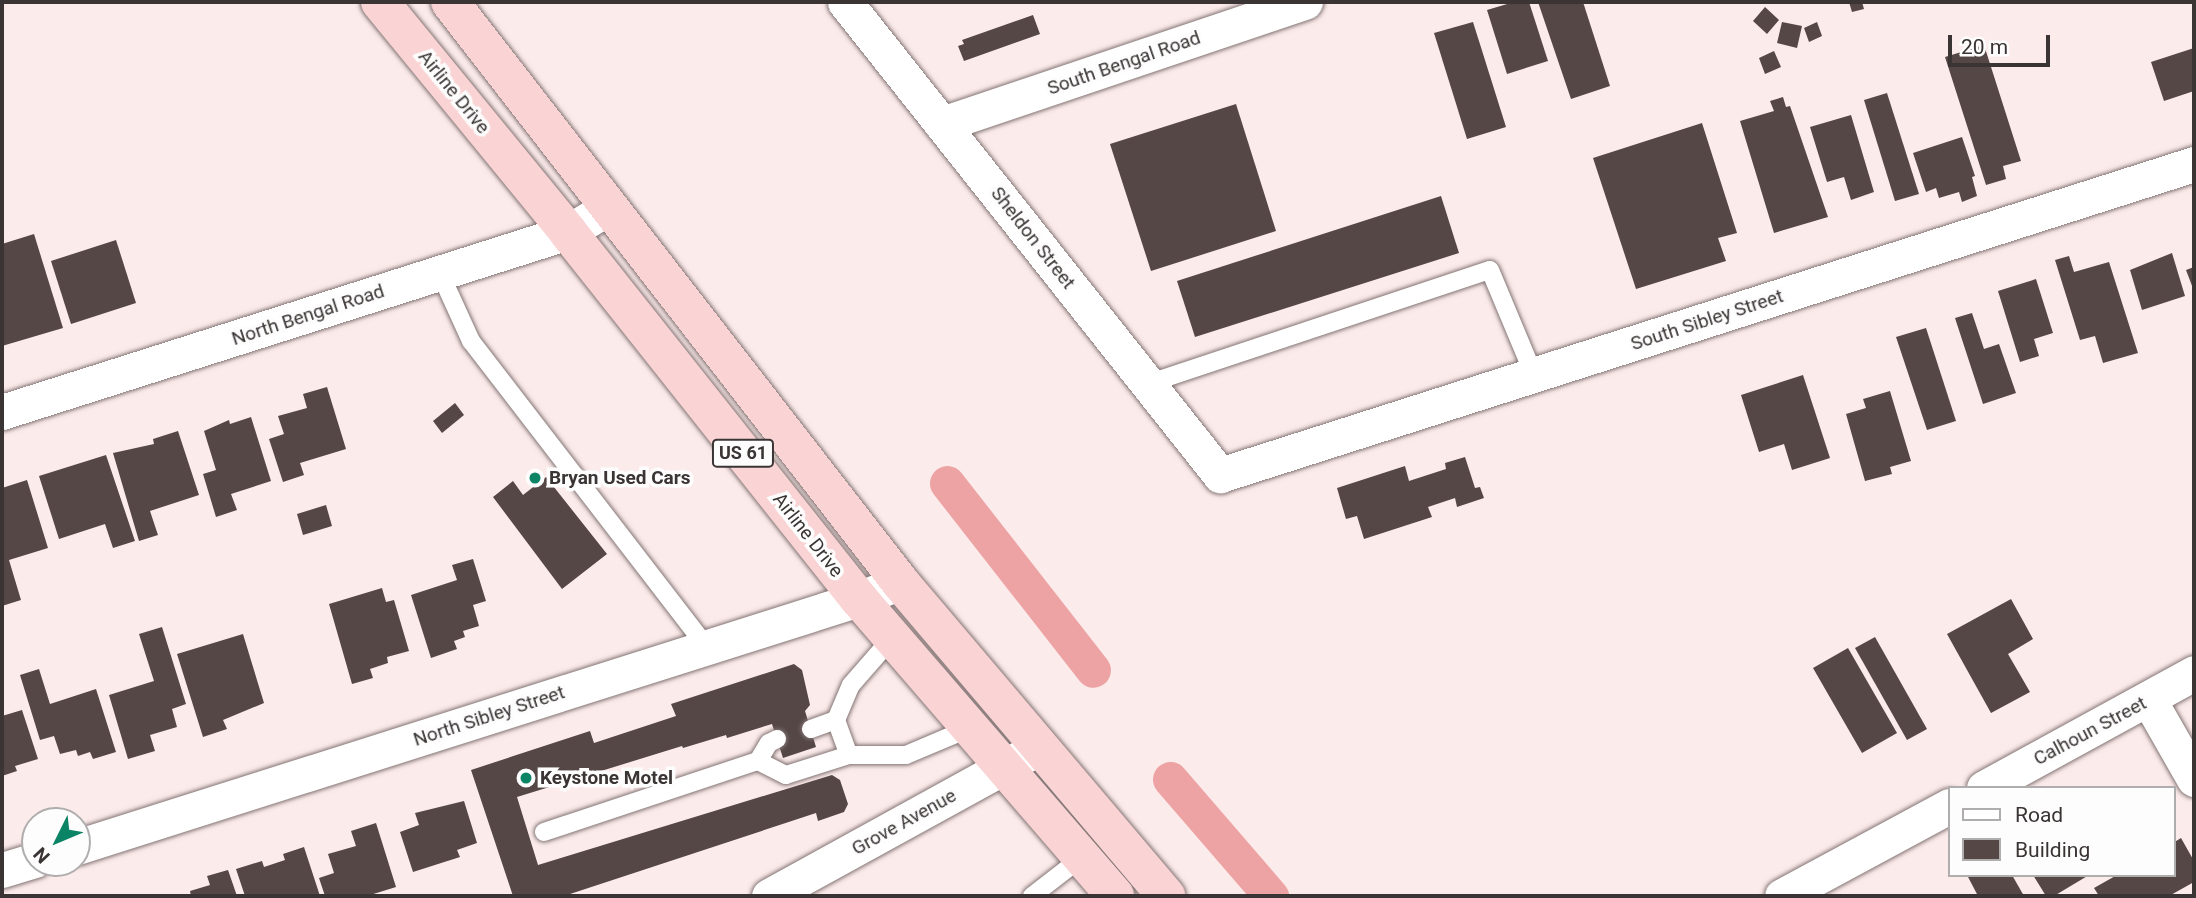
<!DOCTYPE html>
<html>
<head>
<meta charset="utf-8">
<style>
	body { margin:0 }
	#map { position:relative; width:2196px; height:898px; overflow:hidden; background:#fcebeb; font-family:Roboto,sans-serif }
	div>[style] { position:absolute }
	.canal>* { height:35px; margin:-17.5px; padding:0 17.5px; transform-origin:17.5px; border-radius:17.5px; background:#eda3a4 }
	.building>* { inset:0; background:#544746 }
	.roads { filter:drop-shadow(0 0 2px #837474) drop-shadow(0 0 2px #837474) }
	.service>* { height:18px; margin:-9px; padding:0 9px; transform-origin:9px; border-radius:9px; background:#fff }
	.minor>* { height:35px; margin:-17.5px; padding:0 17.5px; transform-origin:17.5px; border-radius:17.5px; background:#fff }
	.trunk>* { height:38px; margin:-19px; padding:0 19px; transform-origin:19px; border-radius:19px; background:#fad4d4 }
	.dots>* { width:19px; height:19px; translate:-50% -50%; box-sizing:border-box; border:4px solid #fdfdfd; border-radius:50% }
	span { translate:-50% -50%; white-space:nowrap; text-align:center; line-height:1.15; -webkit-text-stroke:7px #fdfdfd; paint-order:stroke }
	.shield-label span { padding:2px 5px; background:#fdfdfd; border:2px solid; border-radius:5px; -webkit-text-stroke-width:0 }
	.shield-label { font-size:18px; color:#3a3434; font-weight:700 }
	.street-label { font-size:19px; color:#3a3434 }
	.poi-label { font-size:19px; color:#3a3434; font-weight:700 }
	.left { translate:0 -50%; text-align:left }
	.frame { position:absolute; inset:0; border:4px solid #3a3434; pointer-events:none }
	.legend { position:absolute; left:1948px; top:786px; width:228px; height:91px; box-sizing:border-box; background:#fdfdfd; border:2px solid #afadad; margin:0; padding:9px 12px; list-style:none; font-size:21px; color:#3a3434 }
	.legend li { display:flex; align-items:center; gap:14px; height:35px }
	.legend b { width:35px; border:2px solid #afadad }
	.north { position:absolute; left:21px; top:807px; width:70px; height:70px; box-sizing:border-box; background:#fdfdfd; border:2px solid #afadad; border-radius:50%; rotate:227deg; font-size:19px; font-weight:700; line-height:28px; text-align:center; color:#3a3434 }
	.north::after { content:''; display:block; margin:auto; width:24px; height:32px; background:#0b8465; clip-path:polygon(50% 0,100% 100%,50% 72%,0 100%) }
	.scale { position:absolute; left:1948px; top:35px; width:102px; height:32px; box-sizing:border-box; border:4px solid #3a3434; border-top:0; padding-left:9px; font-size:21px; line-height:24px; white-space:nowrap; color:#3a3434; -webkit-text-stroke:5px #fdfdfd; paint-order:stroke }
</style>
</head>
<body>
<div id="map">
	<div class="canal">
		<div style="left:947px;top:483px;width:237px;rotate:52deg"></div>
		<div style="left:1170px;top:779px;width:155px;rotate:49.2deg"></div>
	</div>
	<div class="building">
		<div style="clip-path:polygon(1514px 2px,1529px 2px,1548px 61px,1507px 74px,1487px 10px)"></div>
		<div style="clip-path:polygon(1538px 2px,1583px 2px,1610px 86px,1571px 99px)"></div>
		<div style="clip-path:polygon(1849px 2px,1862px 2px,1864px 9px,1852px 12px)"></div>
		<div style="clip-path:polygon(1765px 7px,1779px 20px,1767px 34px,1753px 21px)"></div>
		<div style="clip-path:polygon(1033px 15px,1040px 34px,964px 61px,958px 46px,964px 44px,962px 40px)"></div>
		<div style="clip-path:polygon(1473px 22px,1506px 127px,1467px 139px,1434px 33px)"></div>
		<div style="clip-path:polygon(1782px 22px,1802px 26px,1797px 48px,1777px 43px)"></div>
		<div style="clip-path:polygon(1817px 22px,1822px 36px,1809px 42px,1804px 28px)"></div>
		<div style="clip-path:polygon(1984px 45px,2021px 161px,2003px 166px,2006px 179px,1986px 185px,1945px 57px)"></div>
		<div style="clip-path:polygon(2194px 48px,2194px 91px,2164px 101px,2151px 62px)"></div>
		<div style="clip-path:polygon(1774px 51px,1781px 67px,1765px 74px,1759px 58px)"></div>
		<div style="clip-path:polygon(1887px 93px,1919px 194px,1895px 201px,1864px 100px)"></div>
		<div style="clip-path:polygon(1783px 97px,1786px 107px,1790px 106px,1828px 217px,1774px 233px,1740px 121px,1774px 111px,1770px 101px)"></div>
		<div style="clip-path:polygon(1236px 104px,1276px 231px,1151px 271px,1110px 144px)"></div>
		<div style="clip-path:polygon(1851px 115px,1874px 192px,1851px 200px,1844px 177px,1827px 182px,1810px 127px)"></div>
		<div style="clip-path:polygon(1702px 123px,1737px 233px,1718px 238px,1726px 261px,1636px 289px,1593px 158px)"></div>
		<div style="clip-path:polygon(1962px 137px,1975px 176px,1972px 177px,1977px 196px,1962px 202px,1959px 192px,1939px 198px,1936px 188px,1926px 192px,1913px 153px)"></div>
		<div style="clip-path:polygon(1441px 196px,1459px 253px,1195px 337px,1177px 281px)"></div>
		<div style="clip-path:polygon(34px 234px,63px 328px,2px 346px,2px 244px)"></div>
		<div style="clip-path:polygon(116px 240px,136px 303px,71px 324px,51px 261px)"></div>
		<div style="clip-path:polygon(2172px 253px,2185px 296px,2142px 310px,2130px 270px)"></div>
		<div style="clip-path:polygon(2069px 256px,2074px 272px,2109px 262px,2138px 353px,2103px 363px,2095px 336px,2080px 340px,2055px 260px)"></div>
		<div style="clip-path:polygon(2194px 267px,2194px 291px,2186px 270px)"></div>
		<div style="clip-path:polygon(2036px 279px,2053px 333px,2034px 339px,2039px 356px,2020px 362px,1998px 291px)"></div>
		<div style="clip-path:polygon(1972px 313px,1984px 349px,1999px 344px,2016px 393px,1983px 404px,1955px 318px)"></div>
		<div style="clip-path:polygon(1926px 328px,1956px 421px,1927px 430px,1896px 337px)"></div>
		<div style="clip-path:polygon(1803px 375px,1830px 458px,1792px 470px,1784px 444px,1759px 452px,1741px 395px)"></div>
		<div style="clip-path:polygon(327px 387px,346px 449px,300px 463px,304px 475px,283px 482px,269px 439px,284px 434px,278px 416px,307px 408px,303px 394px)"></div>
		<div style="clip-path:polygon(1890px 391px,1911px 461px,1890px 467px,1892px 474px,1865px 481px,1846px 414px,1866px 408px,1863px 399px)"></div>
		<div style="clip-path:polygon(455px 403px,464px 415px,442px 433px,433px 421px)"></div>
		<div style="clip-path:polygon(251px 417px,271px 481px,231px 494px,237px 510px,216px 517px,203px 474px,216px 470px,204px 431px,229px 420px,230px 424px)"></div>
		<div style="clip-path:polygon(178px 431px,199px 495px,150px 511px,158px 535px,139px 541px,113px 453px,154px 444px,153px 439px)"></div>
		<div style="clip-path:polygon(106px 455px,135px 541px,113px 548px,105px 524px,59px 539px,39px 476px)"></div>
		<div style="clip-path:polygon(1465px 457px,1475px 488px,1480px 487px,1484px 498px,1457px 507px,1455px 498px,1428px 507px,1432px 517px,1364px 539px,1357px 516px,1346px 519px,1337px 488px,1405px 466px,1409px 481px,1446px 469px,1445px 463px)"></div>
		<div style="clip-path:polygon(546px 477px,607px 554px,562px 589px,493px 497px,513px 481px,523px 495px)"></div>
		<div style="clip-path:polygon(27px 480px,48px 548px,9px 560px,21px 600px,2px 606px,2px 488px)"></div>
		<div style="clip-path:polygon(326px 505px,332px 526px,303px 535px,297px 514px)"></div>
		<div style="clip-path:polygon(473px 559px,486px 601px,473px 605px,479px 626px,463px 631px,465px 637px,454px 641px,457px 649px,431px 658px,411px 595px,457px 580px,452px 565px)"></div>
		<div style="clip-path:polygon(382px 588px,386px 602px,394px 600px,409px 651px,387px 657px,388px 663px,370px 669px,373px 678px,352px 684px,329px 604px)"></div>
		<div style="clip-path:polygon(2011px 599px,2033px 639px,2008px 654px,2030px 692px,1991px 713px,1947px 634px)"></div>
		<div style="clip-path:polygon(162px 627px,186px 704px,172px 709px,177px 727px,150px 735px,155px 751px,128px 759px,109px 695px,154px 681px,139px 634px)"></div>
		<div style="clip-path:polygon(243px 634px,264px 703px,223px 720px,227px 729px,203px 737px,177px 654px)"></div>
		<div style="clip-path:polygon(1875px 637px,1927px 729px,1907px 740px,1855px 648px)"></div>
		<div style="clip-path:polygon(1848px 648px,1897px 733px,1862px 753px,1813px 668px)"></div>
		<div style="clip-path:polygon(794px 664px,802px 670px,810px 705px,805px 711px,816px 747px,783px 758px,772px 724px,727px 738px,726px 735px,683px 748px,682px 746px,517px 797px,538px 865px,832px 775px,840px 780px,848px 804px,844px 812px,818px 821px,816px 813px,564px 896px,513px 896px,471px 770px,590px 731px,594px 743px,676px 716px,671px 704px)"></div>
		<div style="clip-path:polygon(39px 669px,50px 704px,96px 689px,116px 752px,93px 759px,90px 752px,78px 756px,76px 750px,60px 754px,54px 736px,40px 740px,20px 675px)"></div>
		<div style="clip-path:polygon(22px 710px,38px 759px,15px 766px,17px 771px,2px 776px,2px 716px)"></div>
		<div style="clip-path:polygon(464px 801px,477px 843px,457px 850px,460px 857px,413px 872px,400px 832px,419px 825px,415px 813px)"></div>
		<div style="clip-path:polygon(376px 823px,396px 887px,367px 896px,325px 896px,319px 878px,334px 873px,328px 854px,356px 846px,351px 831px)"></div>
		<div style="clip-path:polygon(2181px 838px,2194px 861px,2194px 882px,2169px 896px,2099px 896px,2094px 888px,2117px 875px,2173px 875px,2173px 843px)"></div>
		<div style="clip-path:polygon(304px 847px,320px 896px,245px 896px,236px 869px,262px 861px,264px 867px,285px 860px,283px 854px)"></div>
		<div style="clip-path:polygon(228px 870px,237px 896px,191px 896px,190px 891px,210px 885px,207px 876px)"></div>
		<div style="clip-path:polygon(1967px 875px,2012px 875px,2024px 896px,1978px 896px)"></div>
		<div style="clip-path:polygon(2033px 875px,2089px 875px,2054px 896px,2046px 896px)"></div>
	</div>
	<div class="roads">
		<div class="service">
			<div style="left:440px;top:273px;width:75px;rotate:65.5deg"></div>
			<div style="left:471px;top:341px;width:386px;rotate:52.4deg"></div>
			<div style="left:1147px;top:384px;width:361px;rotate:-18.4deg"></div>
			<div style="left:1490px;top:270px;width:114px;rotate:67.3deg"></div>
			<div style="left:836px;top:720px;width:37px;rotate:70deg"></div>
			<div style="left:811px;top:729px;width:27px;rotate:-20deg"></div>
			<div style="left:836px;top:720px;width:38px;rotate:-67deg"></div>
			<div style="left:851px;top:685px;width:62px;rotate:-48.9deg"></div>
			<div style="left:758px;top:761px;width:31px;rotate:27deg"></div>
			<div style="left:786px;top:775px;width:66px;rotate:-17.6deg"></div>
			<div style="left:849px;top:755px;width:57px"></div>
			<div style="left:906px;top:755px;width:69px;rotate:-22.9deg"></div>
			<div style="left:544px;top:832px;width:225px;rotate:-18.4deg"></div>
			<div style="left:758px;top:761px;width:21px;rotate:-59deg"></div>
			<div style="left:769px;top:743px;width:9px;rotate:-27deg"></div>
			<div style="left:1032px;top:896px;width:62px;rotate:-37.8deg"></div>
		</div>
		<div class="minor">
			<div style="left:845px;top:2px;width:604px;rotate:51.59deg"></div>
			<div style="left:1220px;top:475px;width:1022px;rotate:-17.71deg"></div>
			<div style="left:942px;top:124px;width:383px;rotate:-18.6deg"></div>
			<div style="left:2px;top:412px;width:594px;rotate:-17.64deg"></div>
			<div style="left:568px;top:232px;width:48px;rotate:-31.4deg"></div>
			<div style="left:2149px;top:700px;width:91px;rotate:60.3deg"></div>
			<div style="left:1984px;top:788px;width:239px;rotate:-28.7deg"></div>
			<div style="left:77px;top:847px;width:820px;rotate:-17.6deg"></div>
			<div style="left:859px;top:599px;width:44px;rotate:-22.5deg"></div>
			<div style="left:2px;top:870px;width:34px;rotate:-17deg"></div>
			<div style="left:769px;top:896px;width:297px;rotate:-28.8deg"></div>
			<div style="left:1782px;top:896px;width:190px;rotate:-28.3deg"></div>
		</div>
		<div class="trunk">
			<div style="left:380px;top:2px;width:297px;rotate:50.7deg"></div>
			<div style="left:568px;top:232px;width:468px;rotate:51.6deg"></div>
			<div style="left:859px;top:599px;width:392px;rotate:49.2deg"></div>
			<div style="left:450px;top:2px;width:734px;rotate:52.19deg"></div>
			<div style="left:900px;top:582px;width:412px;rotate:49.7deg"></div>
		</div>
	</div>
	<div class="dots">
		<div style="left:535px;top:478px;background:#0b8465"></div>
		<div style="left:526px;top:778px;background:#0b8465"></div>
	</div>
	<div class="shield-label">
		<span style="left:743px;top:453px">US 61</span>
	</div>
	<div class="street-label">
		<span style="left:1124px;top:63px;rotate:-19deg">South Bengal Road</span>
		<span style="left:454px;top:92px;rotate:51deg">Airline Drive</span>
		<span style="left:1033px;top:238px;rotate:52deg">Sheldon Street</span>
		<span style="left:308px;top:315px;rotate:-18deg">North Bengal Road</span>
		<span style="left:1707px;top:320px;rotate:-18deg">South Sibley Street</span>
		<span style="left:808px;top:535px;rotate:52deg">Airline Drive</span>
		<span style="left:489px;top:716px;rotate:-18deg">North Sibley Street</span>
		<span style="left:2090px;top:731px;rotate:-28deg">Calhoun Street</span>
		<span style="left:904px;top:822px;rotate:-29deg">Grove Avenue</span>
	</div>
	<div class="poi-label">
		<span class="left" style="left:549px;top:478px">Bryan Used Cars</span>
		<span class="left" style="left:540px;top:778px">Keystone Motel</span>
	</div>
	<div class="frame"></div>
	<ul class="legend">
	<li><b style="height:9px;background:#fff"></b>Road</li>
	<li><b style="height:19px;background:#544746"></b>Building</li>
	</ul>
	<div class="north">N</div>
	<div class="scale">20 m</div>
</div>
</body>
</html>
